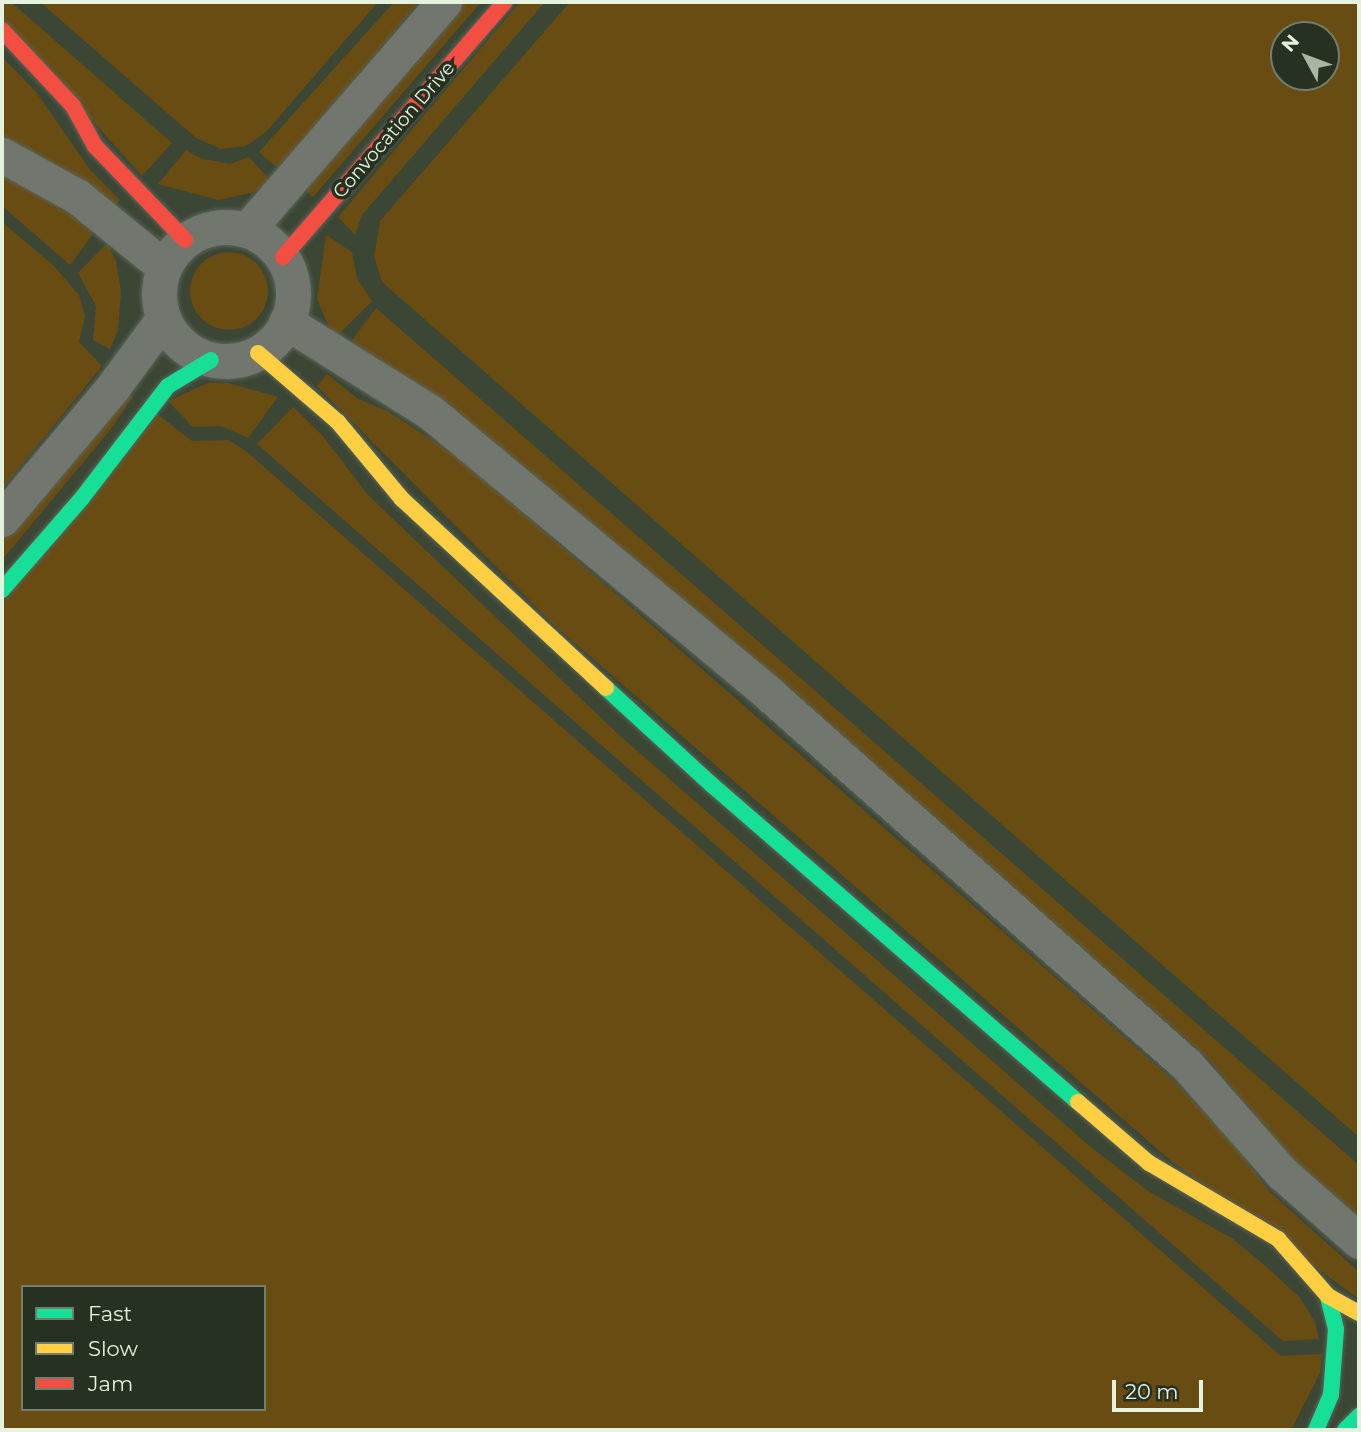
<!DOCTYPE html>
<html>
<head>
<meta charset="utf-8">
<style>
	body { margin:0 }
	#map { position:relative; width:1361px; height:1432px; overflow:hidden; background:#3b4635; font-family:Montserrat,sans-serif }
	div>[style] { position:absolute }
	.green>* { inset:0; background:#694c12 }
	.round { border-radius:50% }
	.roads { filter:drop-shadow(0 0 2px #5a6355) drop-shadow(0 0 2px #5a6355) }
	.street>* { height:35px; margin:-17.5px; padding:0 17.5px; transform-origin:17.5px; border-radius:17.5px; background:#71766e }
	.street>.ring { margin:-17.5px; padding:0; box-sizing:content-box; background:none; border:35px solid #71766e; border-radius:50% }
	.fast>* { height:16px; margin:-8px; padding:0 8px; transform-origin:8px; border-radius:8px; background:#16e098 }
	.slow>* { height:16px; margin:-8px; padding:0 8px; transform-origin:8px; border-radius:8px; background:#ffcf43 }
	.jam>* { height:16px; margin:-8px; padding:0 8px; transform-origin:8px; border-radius:8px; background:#f24e42 }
	span { translate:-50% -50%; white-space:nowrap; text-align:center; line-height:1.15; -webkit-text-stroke:7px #263121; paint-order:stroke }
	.street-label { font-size:19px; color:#e4f2de }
	.frame { position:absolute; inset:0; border:4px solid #e4f2de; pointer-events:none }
	.legend { position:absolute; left:21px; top:1285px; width:245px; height:126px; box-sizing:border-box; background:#263121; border:2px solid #727e6d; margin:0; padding:9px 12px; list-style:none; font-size:21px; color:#e4f2de }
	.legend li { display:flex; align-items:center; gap:14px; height:35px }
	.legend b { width:35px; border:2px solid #727e6d }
	.north { position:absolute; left:1270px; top:21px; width:70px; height:70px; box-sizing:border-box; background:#263121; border:2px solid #727e6d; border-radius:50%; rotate:311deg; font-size:19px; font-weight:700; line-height:28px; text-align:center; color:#e4f2de }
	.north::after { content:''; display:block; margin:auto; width:24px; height:32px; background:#a9b6a3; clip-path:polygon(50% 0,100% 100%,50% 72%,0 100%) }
	.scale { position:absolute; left:1112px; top:1380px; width:91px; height:32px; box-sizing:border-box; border:4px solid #e4f2de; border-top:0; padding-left:9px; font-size:21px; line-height:24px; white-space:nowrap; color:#e4f2de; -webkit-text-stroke:5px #263121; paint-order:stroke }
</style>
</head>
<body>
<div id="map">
	<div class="green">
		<div style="clip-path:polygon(2px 2px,11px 2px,172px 143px,142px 176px,2px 20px)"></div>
		<div style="clip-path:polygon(40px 2px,378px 2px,266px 132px,246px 146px,221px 149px,196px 138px)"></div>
		<div style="clip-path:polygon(394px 2px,419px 2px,318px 122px,283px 171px,270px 162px,259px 152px)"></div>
		<div style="clip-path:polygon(458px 2px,481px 2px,313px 197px,306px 191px,334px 150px)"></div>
		<div style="clip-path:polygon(520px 2px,545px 2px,362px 215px,355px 235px,338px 217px)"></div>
		<div style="clip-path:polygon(evenodd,570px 2px,1359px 2px,1359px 1137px,382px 282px,374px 257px,380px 221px,570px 2px,1284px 35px,1326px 35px,1326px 77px,1284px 77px,1284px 35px)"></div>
		<div style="clip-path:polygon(2px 57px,36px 92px,91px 171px,120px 200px,112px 209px,2px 138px)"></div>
		<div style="clip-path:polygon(186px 150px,200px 158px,230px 164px,249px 157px,272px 182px,251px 193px,218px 200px,158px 184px)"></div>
		<div style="clip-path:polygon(2px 171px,61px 202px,95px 231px,70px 265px,2px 206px)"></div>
		<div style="clip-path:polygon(2px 222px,53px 265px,79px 295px,85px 316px,79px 342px,102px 366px,2px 489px)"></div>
		<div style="clip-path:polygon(326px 235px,352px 252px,357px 278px,372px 301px,334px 339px,317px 299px)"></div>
		<div style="clip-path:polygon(107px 243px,116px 261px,121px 291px,118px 330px,110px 349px,93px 340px,96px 306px,78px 273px)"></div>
		<div class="round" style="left:190px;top:252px;width:78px;height:78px"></div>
		<div style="clip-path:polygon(376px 308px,1359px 1165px,1359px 1220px,1289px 1155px,1207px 1057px,836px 734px,344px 351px)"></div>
		<div style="clip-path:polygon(327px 374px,357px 398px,389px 412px,461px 459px,1172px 1079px,1228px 1137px,1270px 1192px,1359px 1272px,1359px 1299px,1170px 1160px,553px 624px,317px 386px)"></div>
		<div style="clip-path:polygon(208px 383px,228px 383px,278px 397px,248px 438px,221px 426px,193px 427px,168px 401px)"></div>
		<div style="clip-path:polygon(124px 389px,133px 397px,111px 429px,2px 560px,2px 532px)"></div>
		<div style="clip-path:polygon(293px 407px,322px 435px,368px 495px,619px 735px,1092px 1148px,1148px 1191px,1233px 1239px,1269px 1269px,1300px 1298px,1315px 1322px,1319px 1339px,1283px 1341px,257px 444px)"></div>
		<div style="clip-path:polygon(evenodd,156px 413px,192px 441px,228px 440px,246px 451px,1281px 1356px,1322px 1354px,1320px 1373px,1293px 1426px,1289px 1430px,2px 1430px,2px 604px,156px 413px,23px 1287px,264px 1287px,264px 1409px,23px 1409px,23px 1287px)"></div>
	</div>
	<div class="roads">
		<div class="street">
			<div style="left:2px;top:155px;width:87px;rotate:28.9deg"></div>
			<div style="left:78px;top:197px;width:111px;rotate:39.1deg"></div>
			<div class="ring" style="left:159px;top:227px;width:99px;height:99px"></div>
			<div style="left:248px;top:229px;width:300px;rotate:-49.2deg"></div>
			<div style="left:286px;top:322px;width:170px;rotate:32deg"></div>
			<div style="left:430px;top:412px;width:440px;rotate:39.7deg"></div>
			<div style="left:768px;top:693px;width:560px;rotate:41.6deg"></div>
			<div style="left:1187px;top:1065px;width:144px;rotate:48.7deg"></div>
			<div style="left:1282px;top:1173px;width:103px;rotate:41.4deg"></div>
			<div style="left:2px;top:519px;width:172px;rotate:-49.9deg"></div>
			<div style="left:113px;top:387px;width:84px;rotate:-53.7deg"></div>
		</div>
		<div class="fast">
			<div style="left:2px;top:590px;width:122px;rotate:-49deg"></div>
			<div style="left:82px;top:498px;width:141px;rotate:-52.5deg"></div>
			<div style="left:168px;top:386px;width:50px;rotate:-31.2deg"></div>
			<div style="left:606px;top:688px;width:144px;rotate:42.5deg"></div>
			<div style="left:712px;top:785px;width:484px;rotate:40.9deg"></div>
			<div style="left:1316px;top:1430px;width:38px;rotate:-67deg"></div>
			<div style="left:1331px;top:1395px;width:66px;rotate:-85.7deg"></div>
			<div style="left:1336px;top:1329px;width:34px;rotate:-104deg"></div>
			<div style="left:1345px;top:1430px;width:20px;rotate:-45deg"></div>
		</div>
		<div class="slow">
			<div style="left:258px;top:353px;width:106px;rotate:40.8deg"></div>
			<div style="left:338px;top:422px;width:100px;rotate:50.3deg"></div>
			<div style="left:402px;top:499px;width:278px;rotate:42.8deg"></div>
			<div style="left:1078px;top:1102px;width:94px;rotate:40.7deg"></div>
			<div style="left:1149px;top:1163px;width:150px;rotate:30.5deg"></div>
			<div style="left:1278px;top:1239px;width:76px;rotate:48.7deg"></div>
			<div style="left:1328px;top:1296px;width:35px;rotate:29deg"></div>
		</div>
		<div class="jam">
			<div style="left:2px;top:30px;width:104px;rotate:46.9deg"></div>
			<div style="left:73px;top:106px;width:46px;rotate:61.2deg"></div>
			<div style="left:95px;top:146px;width:130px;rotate:46.2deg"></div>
			<div style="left:283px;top:257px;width:338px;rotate:-49deg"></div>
		</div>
	</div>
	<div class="street-label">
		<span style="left:394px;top:130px;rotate:-49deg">Convocation Drive</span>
	</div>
	<div class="frame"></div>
	<ul class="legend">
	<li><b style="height:9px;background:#16e098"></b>Fast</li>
	<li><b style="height:9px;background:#ffcf43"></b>Slow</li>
	<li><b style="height:9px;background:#f24e42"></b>Jam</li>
	</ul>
	<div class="north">N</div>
	<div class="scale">20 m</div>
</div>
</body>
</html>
